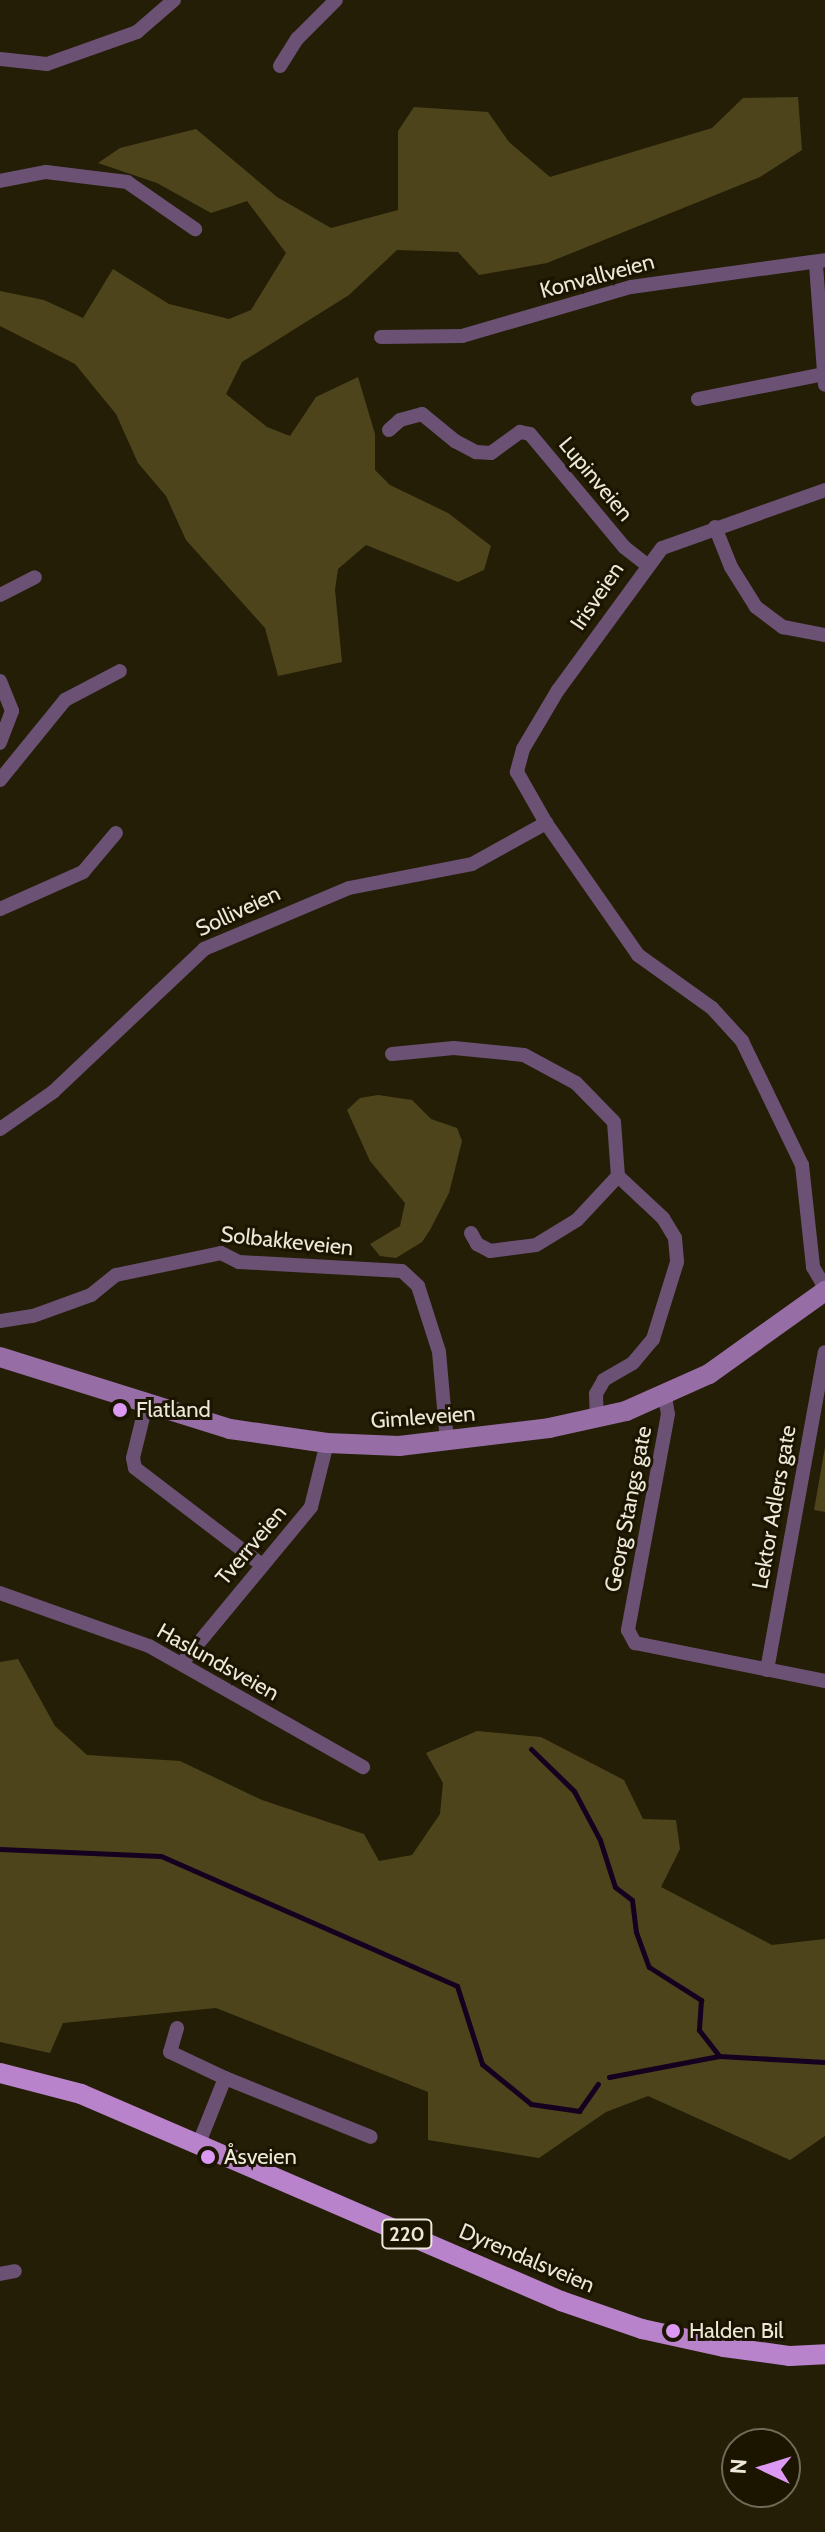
<!DOCTYPE html>
<html>
<head>
<meta charset="utf-8">
<style>
	body { margin:0 }
	#map { position:relative; width:825px; height:2532px; overflow:hidden; background:#241e06; font-family:Cabin,sans-serif }
	div>[style] { position:absolute }
	.green>* { inset:0; background:#4e441c }
	.stream>* { height:5px; margin:-2.5px; padding:0 2.5px; transform-origin:2.5px; border-radius:2.5px; background:#16001f }
	.street>* { height:14px; margin:-7px; padding:0 7px; transform-origin:7px; border-radius:7px; background:#6b5174 }
	.secondary>* { height:20px; margin:-10px; padding:0 10px; transform-origin:10px; border-radius:10px; background:#966da5 }
	.primary>* { height:20px; margin:-10px; padding:0 10px; transform-origin:10px; border-radius:10px; background:#b883cb }
	.dots>* { width:22px; height:22px; translate:-50% -50%; box-sizing:border-box; border:4px solid #1b1500; border-radius:50% }
	span { translate:-50% -50%; white-space:nowrap; text-align:center; line-height:1.15; -webkit-text-stroke:6px #1b1500; paint-order:stroke }
	.shield-label span { padding:2px 6px; background:#1b1500; border:2px solid; border-radius:6px; -webkit-text-stroke-width:0 }
	.shield-label { font-size:20px; color:#ece8da; font-weight:700 }
	.street-label { font-size:22px; color:#ece8da }
	.poi-label { font-size:22px; color:#ece8da }
	.left { translate:0 -50%; text-align:left }
	.north { position:absolute; left:721px; top:2428px; width:80px; height:80px; box-sizing:border-box; background:#1b1500; border:2px solid #6f6957; border-radius:50%; rotate:274deg; font-size:22px; font-weight:700; line-height:32px; text-align:center; color:#ece8da }
	.north::after { content:''; display:block; margin:auto; width:28px; height:36px; background:#dc99f4; clip-path:polygon(50% 0,100% 100%,50% 72%,0 100%) }
</style>
</head>
<body>
<div id="map">
	<div class="green">
		<div style="clip-path:polygon(798px 97px,802px 150px,760px 177px,547px 263px,479px 275px,458px 252px,397px 250px,349px 295px,242px 362px,226px 394px,267px 427px,290px 436px,316px 397px,358px 377px,375px 434px,375px 470px,390px 485px,448px 513px,491px 546px,484px 570px,458px 582px,366px 545px,338px 569px,335px 590px,342px 662px,278px 676px,265px 628px,186px 540px,166px 496px,138px 463px,116px 414px,75px 364px,0 326px,0 291px,44px 300px,83px 318px,113px 269px,169px 304px,229px 319px,251px 310px,286px 253px,247px 201px,211px 213px,157px 183px,98px 163px,120px 148px,196px 129px,277px 197px,331px 228px,398px 210px,398px 131px,414px 107px,488px 112px,509px 142px,550px 177px,712px 128px,743px 98px)"></div>
		<div style="clip-path:polygon(378px 1095px,412px 1100px,431px 1119px,457px 1128px,462px 1141px,449px 1193px,430px 1230px,422px 1242px,396px 1258px,380px 1256px,370px 1244px,400px 1226px,405px 1203px,370px 1161px,347px 1110px,360px 1098px)"></div>
		<div style="clip-path:polygon(825px 1447px,825px 1512px,814px 1510px)"></div>
		<div style="clip-path:polygon(18px 1659px,55px 1726px,87px 1755px,180px 1761px,262px 1800px,364px 1834px,379px 1861px,412px 1855px,440px 1814px,443px 1783px,426px 1753px,477px 1731px,541px 1737px,624px 1780px,643px 1819px,676px 1820px,680px 1849px,661px 1887px,772px 1945px,825px 1939px,825px 2136px,790px 2160px,648px 2096px,606px 2112px,539px 2158px,428px 2140px,428px 2092px,216px 2008px,63px 2023px,50px 2053px,0 2042px,0 1662px)"></div>
	</div>
	<div class="stream">
		<div style="left:531px;top:1749px;width:60px;rotate:44.3deg"></div>
		<div style="left:574px;top:1791px;width:55px;rotate:62deg"></div>
		<div style="left:600px;top:1840px;width:49px;rotate:72.3deg"></div>
		<div style="left:615px;top:1887px;width:21px;rotate:37deg"></div>
		<div style="left:632px;top:1900px;width:32px;rotate:83deg"></div>
		<div style="left:636px;top:1932px;width:37px;rotate:70deg"></div>
		<div style="left:649px;top:1967px;width:62px;rotate:32.4deg"></div>
		<div style="left:701px;top:2000px;width:30px;rotate:94deg"></div>
		<div style="left:699px;top:2030px;width:33px;rotate:52deg"></div>
		<div style="left:0;top:1849px;width:161px;rotate:2.5deg"></div>
		<div style="left:161px;top:1856px;width:323px;rotate:23.7deg"></div>
		<div style="left:457px;top:1986px;width:82px;rotate:72.2deg"></div>
		<div style="left:482px;top:2064px;width:63px;rotate:39.2deg"></div>
		<div style="left:531px;top:2104px;width:49px;rotate:8.3deg"></div>
		<div style="left:579px;top:2111px;width:33px;rotate:-55deg"></div>
		<div style="left:609px;top:2077px;width:112px;rotate:-10.8deg"></div>
		<div style="left:719px;top:2056px;width:106px;rotate:3.2deg"></div>
	</div>
	<div class="street">
		<div style="left:0;top:59px;width:47px;rotate:6.1deg"></div>
		<div style="left:47px;top:64px;width:96px;rotate:-19.6deg"></div>
		<div style="left:137px;top:32px;width:49px;rotate:-40.9deg"></div>
		<div style="left:280px;top:66px;width:32px;rotate:-58deg"></div>
		<div style="left:297px;top:39px;width:55px;rotate:-45deg"></div>
		<div style="left:0;top:181px;width:47px;rotate:-11.1deg"></div>
		<div style="left:46px;top:172px;width:82px;rotate:7deg"></div>
		<div style="left:127px;top:182px;width:83px;rotate:34.7deg"></div>
		<div style="left:816px;top:265px;width:120px;rotate:85.7deg"></div>
		<div style="left:381px;top:337px;width:81px;rotate:-0.7deg"></div>
		<div style="left:462px;top:336px;width:176px;rotate:-16.2deg"></div>
		<div style="left:631px;top:287px;width:196px;rotate:-7.9deg"></div>
		<div style="left:698px;top:399px;width:128px;rotate:-11.2deg"></div>
		<div style="left:389px;top:430px;width:15px;rotate:-42deg"></div>
		<div style="left:400px;top:420px;width:23px;rotate:-15deg"></div>
		<div style="left:422px;top:414px;width:43px;rotate:39.3deg"></div>
		<div style="left:455px;top:441px;width:24px;rotate:28deg"></div>
		<div style="left:476px;top:452px;width:15px;rotate:4deg"></div>
		<div style="left:491px;top:453px;width:36px;rotate:-36deg"></div>
		<div style="left:520px;top:432px;width:10px;rotate:11deg"></div>
		<div style="left:530px;top:434px;width:147px;rotate:50.2deg"></div>
		<div style="left:624px;top:547px;width:28px;rotate:38deg"></div>
		<div style="left:825px;top:490px;width:173px;rotate:160.4deg"></div>
		<div style="left:662px;top:548px;width:176px;rotate:126.2deg"></div>
		<div style="left:558px;top:690px;width:69px;rotate:120.7deg"></div>
		<div style="left:523px;top:749px;width:24px;rotate:105deg"></div>
		<div style="left:517px;top:772px;width:59px;rotate:60.4deg"></div>
		<div style="left:546px;top:823px;width:161px;rotate:55.1deg"></div>
		<div style="left:638px;top:955px;width:91px;rotate:35.6deg"></div>
		<div style="left:712px;top:1008px;width:45px;rotate:47.7deg"></div>
		<div style="left:742px;top:1041px;width:138px;rotate:64.2deg"></div>
		<div style="left:802px;top:1165px;width:103px;rotate:83.8deg"></div>
		<div style="left:813px;top:1267px;width:24px;rotate:60deg"></div>
		<div style="left:715px;top:527px;width:43px;rotate:68.2deg"></div>
		<div style="left:731px;top:567px;width:47px;rotate:58deg"></div>
		<div style="left:756px;top:607px;width:34px;rotate:37deg"></div>
		<div style="left:783px;top:627px;width:43px;rotate:10.8deg"></div>
		<div style="left:0;top:595px;width:39px;rotate:-27deg"></div>
		<div style="left:0;top:681px;width:32px;rotate:68deg"></div>
		<div style="left:12px;top:711px;width:34px;rotate:111deg"></div>
		<div style="left:0;top:780px;width:103px;rotate:-50.9deg"></div>
		<div style="left:65px;top:700px;width:62px;rotate:-27.8deg"></div>
		<div style="left:0;top:909px;width:91px;rotate:-24deg"></div>
		<div style="left:83px;top:872px;width:51px;rotate:-49.8deg"></div>
		<div style="left:392px;top:1054px;width:62px;rotate:-5.5deg"></div>
		<div style="left:454px;top:1048px;width:70px;rotate:5.7deg"></div>
		<div style="left:524px;top:1055px;width:59px;rotate:28.3deg"></div>
		<div style="left:576px;top:1083px;width:54px;rotate:45.7deg"></div>
		<div style="left:614px;top:1122px;width:54px;rotate:85.8deg"></div>
		<div style="left:618px;top:1176px;width:62px;rotate:43deg"></div>
		<div style="left:663px;top:1218px;width:23px;rotate:59deg"></div>
		<div style="left:675px;top:1238px;width:24px;rotate:85deg"></div>
		<div style="left:677px;top:1262px;width:81px;rotate:107.3deg"></div>
		<div style="left:653px;top:1339px;width:31px;rotate:130deg"></div>
		<div style="left:633px;top:1363px;width:34px;rotate:150deg"></div>
		<div style="left:604px;top:1380px;width:16px;rotate:120deg"></div>
		<div style="left:596px;top:1394px;width:24px;rotate:88deg"></div>
		<div style="left:0;top:1129px;width:65px;rotate:-34.9deg"></div>
		<div style="left:53px;top:1092px;width:208px;rotate:-43.4deg"></div>
		<div style="left:204px;top:949px;width:157px;rotate:-22.8deg"></div>
		<div style="left:349px;top:888px;width:125px;rotate:-11deg"></div>
		<div style="left:472px;top:864px;width:85px;rotate:-29deg"></div>
		<div style="left:471px;top:1233px;width:13px;rotate:61deg"></div>
		<div style="left:477px;top:1244px;width:15px;rotate:28deg"></div>
		<div style="left:490px;top:1251px;width:46px;rotate:-7.4deg"></div>
		<div style="left:536px;top:1245px;width:48px;rotate:-31.4deg"></div>
		<div style="left:577px;top:1220px;width:60px;rotate:-47deg"></div>
		<div style="left:0;top:1321px;width:33px;rotate:-9deg"></div>
		<div style="left:33px;top:1316px;width:62px;rotate:-19.9deg"></div>
		<div style="left:91px;top:1295px;width:32px;rotate:-39deg"></div>
		<div style="left:116px;top:1275px;width:107px;rotate:-11.8deg"></div>
		<div style="left:221px;top:1253px;width:20px;rotate:27deg"></div>
		<div style="left:239px;top:1262px;width:163px;rotate:3.2deg"></div>
		<div style="left:402px;top:1271px;width:22px;rotate:43deg"></div>
		<div style="left:418px;top:1286px;width:69px;rotate:72.3deg"></div>
		<div style="left:439px;top:1352px;width:89px;rotate:84.9deg"></div>
		<div style="left:665px;top:1396px;width:18px;rotate:81deg"></div>
		<div style="left:668px;top:1414px;width:220px;rotate:100.5deg"></div>
		<div style="left:628px;top:1630px;width:15px;rotate:62deg"></div>
		<div style="left:635px;top:1643px;width:194px;rotate:11.3deg"></div>
		<div style="left:146px;top:1405px;width:55px;rotate:103.8deg"></div>
		<div style="left:133px;top:1458px;width:10px;rotate:79deg"></div>
		<div style="left:135px;top:1468px;width:160px;rotate:37.4deg"></div>
		<div style="left:0;top:1593px;width:158px;rotate:19.6deg"></div>
		<div style="left:149px;top:1646px;width:246px;rotate:29.5deg"></div>
		<div style="left:182px;top:1663px;width:202px;rotate:-50.4deg"></div>
		<div style="left:311px;top:1507px;width:66px;rotate:-76deg"></div>
		<div style="left:767px;top:1670px;width:323px;rotate:-79.7deg"></div>
		<div style="left:177px;top:2028px;width:25px;rotate:106deg"></div>
		<div style="left:170px;top:2052px;width:61px;rotate:25.3deg"></div>
		<div style="left:199px;top:2143px;width:70px;rotate:-68.2deg"></div>
		<div style="left:225px;top:2078px;width:157px;rotate:22deg"></div>
		<div style="left:0;top:2274px;width:15px;rotate:-11deg"></div>
	</div>
	<div class="secondary">
		<div style="left:0;top:1357px;width:241px;rotate:17.4deg"></div>
		<div style="left:230px;top:1429px;width:98px;rotate:8.2deg"></div>
		<div style="left:327px;top:1443px;width:72px;rotate:2.4deg"></div>
		<div style="left:399px;top:1446px;width:151px;rotate:-6.8deg"></div>
		<div style="left:549px;top:1428px;width:79px;rotate:-12.4deg"></div>
		<div style="left:626px;top:1411px;width:91px;rotate:-24deg"></div>
		<div style="left:709px;top:1374px;width:143px;rotate:-35.6deg"></div>
	</div>
	<div class="primary">
		<div style="left:0;top:2073px;width:84px;rotate:14.5deg"></div>
		<div style="left:81px;top:2094px;width:523px;rotate:23.33deg"></div>
		<div style="left:561px;top:2301px;width:86px;rotate:19.1deg"></div>
		<div style="left:642px;top:2329px;width:84px;rotate:12.4deg"></div>
		<div style="left:724px;top:2347px;width:67px;rotate:7.8deg"></div>
		<div style="left:790px;top:2356px;width:35px;rotate:-3deg"></div>
	</div>
	<div class="dots">
		<div style="left:120px;top:1410px;background:#dc99f4"></div>
		<div style="left:208px;top:2157px;background:#dc99f4"></div>
		<div style="left:673px;top:2331px;background:#dc99f4"></div>
	</div>
	<div class="shield-label">
		<span style="left:407px;top:2234px">220</span>
	</div>
	<div class="street-label">
		<span style="left:597px;top:276px;rotate:-15deg">Konvallveien</span>
		<span style="left:596px;top:479px;rotate:50deg">Lupinveien</span>
		<span style="left:597px;top:596px;rotate:-56deg">Irisveien</span>
		<span style="left:238px;top:911px;rotate:-25deg">Solliveien</span>
		<span style="left:287px;top:1241px;rotate:6deg">Solbakkeveien</span>
		<span style="left:423px;top:1417px;rotate:-4deg">Gimleveien</span>
		<span style="left:774px;top:1507px;rotate:-80deg">Lektor Adlers gate</span>
		<span style="left:628px;top:1509px;rotate:-79deg">Georg Stangs gate</span>
		<span style="left:251px;top:1545px;rotate:-50deg">Tverrveien</span>
		<span style="left:218px;top:1662px;rotate:29deg">Haslundsveien</span>
		<span style="left:527px;top:2258px;rotate:23deg">Dyrendalsveien</span>
	</div>
	<div class="poi-label">
		<span class="left" style="left:136px;top:1410px">Flatland</span>
		<span class="left" style="left:224px;top:2157px">Åsveien</span>
		<span class="left" style="left:689px;top:2331px">Halden Bil</span>
	</div>
	<div class="north">N</div>
</div>
</body>
</html>
